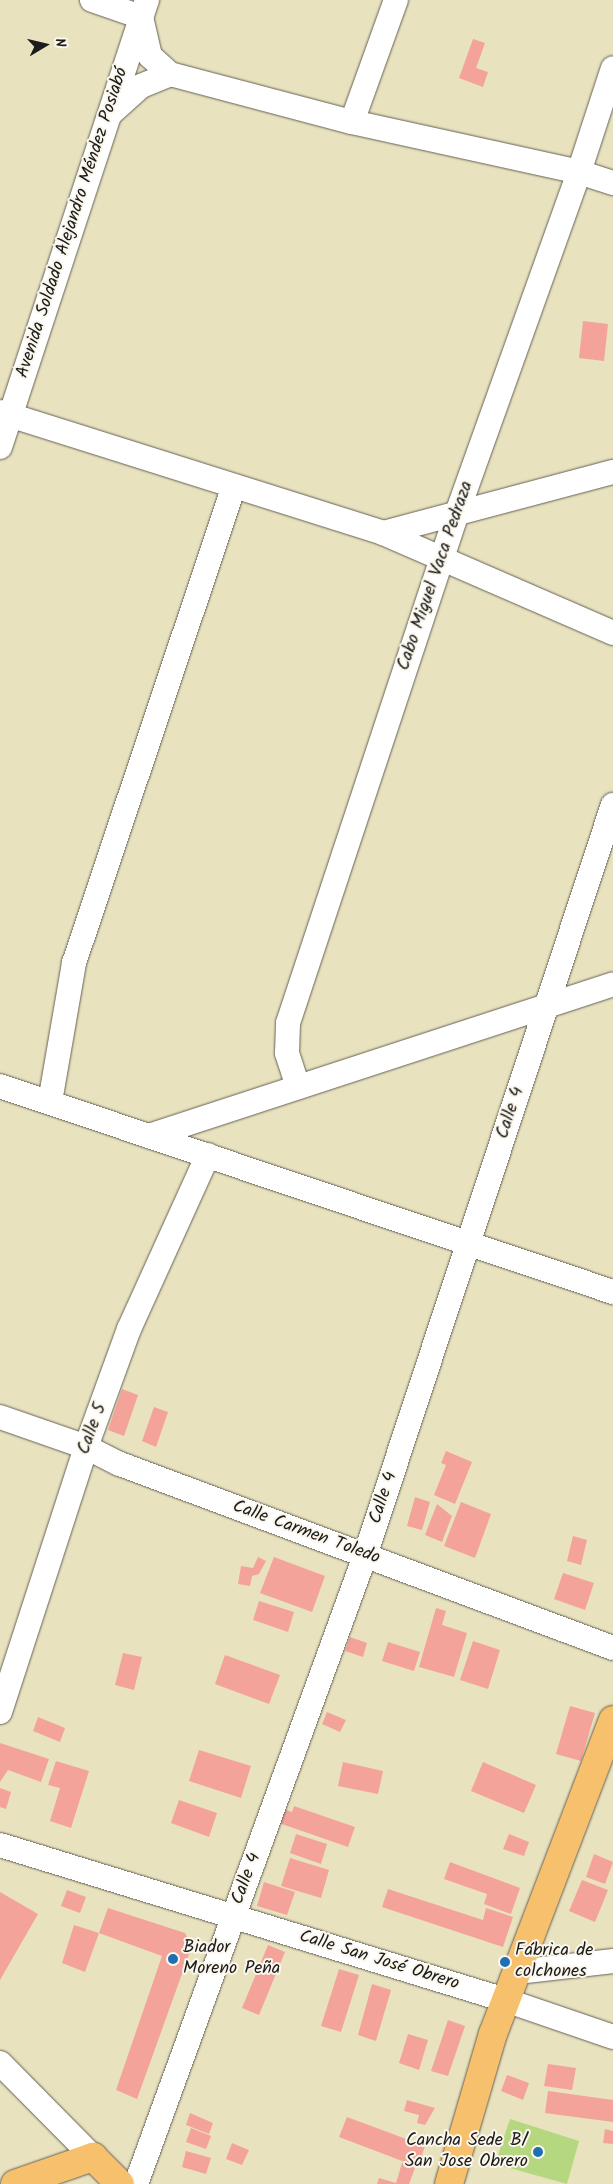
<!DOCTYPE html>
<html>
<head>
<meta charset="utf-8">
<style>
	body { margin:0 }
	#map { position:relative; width:613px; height:2184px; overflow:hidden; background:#e9e2bf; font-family:Kalam,sans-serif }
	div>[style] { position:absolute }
	.green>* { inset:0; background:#b5d77f }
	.building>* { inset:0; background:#f4a39b }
	.roads { filter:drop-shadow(0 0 1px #646155) drop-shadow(0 0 1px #646155) }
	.minor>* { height:24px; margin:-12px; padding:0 12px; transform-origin:12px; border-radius:12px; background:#fff }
	.major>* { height:28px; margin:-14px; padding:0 14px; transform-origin:14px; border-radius:14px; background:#f7c06c }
	.dots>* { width:14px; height:14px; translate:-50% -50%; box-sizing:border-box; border:2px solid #fbf7ec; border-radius:50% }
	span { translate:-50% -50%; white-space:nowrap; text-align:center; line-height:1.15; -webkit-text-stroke:4px #fbf7ec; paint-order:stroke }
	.street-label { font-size:18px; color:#1c1c1c }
	.poi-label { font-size:18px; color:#1c1c1c }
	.left { translate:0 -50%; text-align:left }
	.right { translate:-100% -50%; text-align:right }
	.north { position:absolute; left:20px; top:20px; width:50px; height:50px; -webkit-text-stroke:4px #fbf7ec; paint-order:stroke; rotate:81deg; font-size:14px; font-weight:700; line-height:20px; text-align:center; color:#1c1c1c }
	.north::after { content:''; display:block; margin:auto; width:18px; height:22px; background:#1c1c1c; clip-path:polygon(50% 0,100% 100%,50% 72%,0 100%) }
</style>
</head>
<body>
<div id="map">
	<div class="green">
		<div style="clip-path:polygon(510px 2119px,579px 2141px,567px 2184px,495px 2164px)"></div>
	</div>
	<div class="building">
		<div style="clip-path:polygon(473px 39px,485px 43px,476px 68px,488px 72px,483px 87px,459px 78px)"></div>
		<div style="clip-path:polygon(583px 321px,608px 324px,604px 361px,579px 358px)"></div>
		<div style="clip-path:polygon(122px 1389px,138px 1395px,124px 1436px,108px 1430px)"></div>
		<div style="clip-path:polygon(154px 1407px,168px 1412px,156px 1447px,142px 1441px)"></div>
		<div style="clip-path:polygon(446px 1451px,472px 1462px,455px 1504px,434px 1495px,446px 1465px,441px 1463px)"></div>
		<div style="clip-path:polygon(415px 1497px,430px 1502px,422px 1530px,407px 1526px)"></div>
		<div style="clip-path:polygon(461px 1502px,491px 1514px,475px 1558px,444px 1546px)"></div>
		<div style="clip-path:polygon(437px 1504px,452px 1516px,442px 1542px,425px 1535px)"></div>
		<div style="clip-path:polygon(573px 1536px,587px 1540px,581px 1565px,567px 1561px)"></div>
		<div style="clip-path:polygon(258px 1557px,266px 1561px,259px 1574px,252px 1576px,250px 1586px,238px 1584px,241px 1566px,253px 1568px)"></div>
		<div style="clip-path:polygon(274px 1557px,325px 1576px,312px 1612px,260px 1593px)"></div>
		<div style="clip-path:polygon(563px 1573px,594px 1583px,585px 1610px,554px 1599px)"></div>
		<div style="clip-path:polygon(259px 1601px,294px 1612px,288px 1632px,253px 1620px)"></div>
		<div style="clip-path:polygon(436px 1608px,446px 1611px,442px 1625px,467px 1633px,454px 1677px,419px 1667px)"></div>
		<div style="clip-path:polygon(350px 1637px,367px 1643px,363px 1657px,345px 1651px)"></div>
		<div style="clip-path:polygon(473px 1641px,500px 1650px,488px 1689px,460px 1680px)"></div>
		<div style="clip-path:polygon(388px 1642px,420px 1652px,414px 1671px,382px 1661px)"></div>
		<div style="clip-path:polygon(123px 1653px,142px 1657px,134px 1690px,115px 1685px)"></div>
		<div style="clip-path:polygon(225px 1655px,280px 1675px,269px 1704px,215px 1684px)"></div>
		<div style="clip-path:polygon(570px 1706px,595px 1713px,581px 1761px,556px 1754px)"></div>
		<div style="clip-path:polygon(327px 1712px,346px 1720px,340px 1732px,322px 1724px)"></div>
		<div style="clip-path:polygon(38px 1717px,65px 1728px,60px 1742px,33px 1731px)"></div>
		<div style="clip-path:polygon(0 1743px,49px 1759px,41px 1782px,8px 1770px,0 1782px)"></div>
		<div style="clip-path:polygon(199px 1750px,251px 1766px,241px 1798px,189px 1781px)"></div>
		<div style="clip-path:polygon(56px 1761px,89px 1771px,71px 1828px,50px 1821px,60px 1788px,48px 1785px)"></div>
		<div style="clip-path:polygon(343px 1762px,383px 1771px,378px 1794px,338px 1786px)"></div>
		<div style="clip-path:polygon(483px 1762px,536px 1785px,524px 1813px,471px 1791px)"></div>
		<div style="clip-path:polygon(0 1788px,11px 1792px,6px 1809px,0 1807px)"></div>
		<div style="clip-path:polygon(179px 1800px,217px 1813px,209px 1837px,171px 1823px)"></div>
		<div style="clip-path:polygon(294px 1806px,355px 1827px,348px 1847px,276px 1822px,280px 1808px,292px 1812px)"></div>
		<div style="clip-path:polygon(296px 1834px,327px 1844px,321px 1864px,290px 1853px)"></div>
		<div style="clip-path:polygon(509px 1834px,529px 1842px,524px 1856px,503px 1849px)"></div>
		<div style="clip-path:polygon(594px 1854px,613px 1862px,605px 1884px,586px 1877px)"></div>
		<div style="clip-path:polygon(290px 1858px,329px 1870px,321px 1898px,281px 1886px)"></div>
		<div style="clip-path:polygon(450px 1862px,520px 1888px,511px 1914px,484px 1904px,487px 1894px,444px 1879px)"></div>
		<div style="clip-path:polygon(582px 1880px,608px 1890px,595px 1922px,569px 1911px)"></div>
		<div style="clip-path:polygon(264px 1882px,295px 1892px,287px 1915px,257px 1906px)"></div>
		<div style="clip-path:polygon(388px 1889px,483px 1920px,486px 1908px,513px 1917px,503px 1947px,382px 1907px)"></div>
		<div style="clip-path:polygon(67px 1890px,86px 1897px,80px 1913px,61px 1906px)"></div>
		<div style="clip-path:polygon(0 1892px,38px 1914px,0 1980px)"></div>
		<div style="clip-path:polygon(108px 1908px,185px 1933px,192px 1946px,137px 2099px,116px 2090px,162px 1956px,99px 1933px)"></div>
		<div style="clip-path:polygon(74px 1925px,99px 1933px,85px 1972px,62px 1963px)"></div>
		<div style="clip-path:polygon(268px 1945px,285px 1952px,259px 2015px,242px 2008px)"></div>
		<div style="clip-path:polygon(339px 1969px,359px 1975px,341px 2032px,321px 2026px)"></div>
		<div style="clip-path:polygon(372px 1984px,391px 1990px,376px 2041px,358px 2035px)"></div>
		<div style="clip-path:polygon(448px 2020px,465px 2026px,448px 2076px,431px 2071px)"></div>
		<div style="clip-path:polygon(408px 2034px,428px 2040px,419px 2070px,399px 2063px)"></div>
		<div style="clip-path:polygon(548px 2064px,576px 2068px,572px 2090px,544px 2086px)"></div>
		<div style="clip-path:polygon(507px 2075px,529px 2083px,523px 2100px,501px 2091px)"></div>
		<div style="clip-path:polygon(548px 2091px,613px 2100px,613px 2122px,545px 2113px)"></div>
		<div style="clip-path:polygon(407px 2100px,435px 2108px,425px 2125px,417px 2123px,419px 2115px,404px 2111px)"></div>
		<div style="clip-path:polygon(190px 2113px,213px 2123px,209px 2134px,186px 2125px)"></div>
		<div style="clip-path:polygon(347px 2117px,425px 2146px,418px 2167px,339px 2137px)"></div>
		<div style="clip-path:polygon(191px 2128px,211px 2136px,206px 2149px,186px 2142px)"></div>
		<div style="clip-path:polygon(605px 2129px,613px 2131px,613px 2144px,603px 2143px)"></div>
		<div style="clip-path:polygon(232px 2143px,249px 2150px,242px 2165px,226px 2159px)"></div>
		<div style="clip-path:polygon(186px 2151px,211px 2158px,206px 2174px,182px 2167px)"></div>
		<div style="clip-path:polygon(402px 2163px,415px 2168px,409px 2184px,377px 2184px,379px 2178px,396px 2183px)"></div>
	</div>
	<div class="roads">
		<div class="minor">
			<div style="left:92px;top:0;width:52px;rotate:19.1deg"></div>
			<div style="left:141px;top:17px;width:40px;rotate:77deg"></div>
			<div style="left:150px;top:56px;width:27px;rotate:42deg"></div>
			<div style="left:170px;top:74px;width:188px;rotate:14.8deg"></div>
			<div style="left:352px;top:122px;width:232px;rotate:12.4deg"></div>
			<div style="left:579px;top:172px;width:36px;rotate:18deg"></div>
			<div style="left:111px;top:113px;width:40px;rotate:-42deg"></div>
			<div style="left:141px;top:86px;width:31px;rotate:-22deg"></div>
			<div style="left:352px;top:122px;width:130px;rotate:-70.2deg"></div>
			<div style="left:0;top:412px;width:402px;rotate:17.5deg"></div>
			<div style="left:383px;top:533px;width:251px;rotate:23.5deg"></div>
			<div style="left:0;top:447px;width:471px;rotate:-71.8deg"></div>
			<div style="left:383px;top:533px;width:238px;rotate:-14.9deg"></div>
			<div style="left:0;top:1086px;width:647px;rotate:18.58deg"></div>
			<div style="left:298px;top:1087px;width:36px;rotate:-108deg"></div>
			<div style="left:287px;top:1053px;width:30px;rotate:-88deg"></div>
			<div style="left:288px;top:1023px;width:534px;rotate:-71.67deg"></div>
			<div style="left:456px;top:516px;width:365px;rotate:-70.3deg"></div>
			<div style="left:579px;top:172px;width:109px;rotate:-71.9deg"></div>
			<div style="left:50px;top:1102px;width:141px;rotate:-80.2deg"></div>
			<div style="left:74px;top:963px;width:503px;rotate:-71.46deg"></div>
			<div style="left:149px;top:1136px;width:488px;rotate:-18.1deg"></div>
			<div style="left:0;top:1417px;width:91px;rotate:19.2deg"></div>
			<div style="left:86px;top:1447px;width:38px;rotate:27deg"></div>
			<div style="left:120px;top:1464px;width:526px;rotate:20.47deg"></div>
			<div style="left:0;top:1712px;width:279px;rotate:-72deg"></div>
			<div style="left:86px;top:1447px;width:126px;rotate:-70deg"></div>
			<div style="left:129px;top:1329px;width:191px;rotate:-65.6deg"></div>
			<div style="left:0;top:1845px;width:528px;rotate:17.06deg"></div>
			<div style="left:505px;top:2000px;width:114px;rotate:18.9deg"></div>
			<div style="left:517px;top:1972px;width:97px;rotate:-6.5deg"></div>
			<div style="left:0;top:2063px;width:132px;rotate:45.3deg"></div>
			<div style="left:136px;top:2184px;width:668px;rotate:-69.97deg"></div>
			<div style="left:365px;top:1556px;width:791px;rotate:-71.73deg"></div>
		</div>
		<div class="major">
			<div style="left:15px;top:2184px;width:83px;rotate:-19.1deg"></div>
			<div style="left:93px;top:2157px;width:38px;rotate:45deg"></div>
			<div style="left:449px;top:2184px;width:156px;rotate:-73.7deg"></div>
			<div style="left:493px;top:2034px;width:336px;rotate:-69.1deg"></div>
		</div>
	</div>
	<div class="dots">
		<div style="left:173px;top:1959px;background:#1f6fb2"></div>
		<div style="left:505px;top:1962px;background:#1f6fb2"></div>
		<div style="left:538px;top:2152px;background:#1f6fb2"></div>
	</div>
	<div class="street-label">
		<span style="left:73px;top:223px;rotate:-72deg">Avenida Soldado Alejandro Méndez Posiabó</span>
		<span style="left:436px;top:576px;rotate:-71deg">Cabo Miguel Vaca Pedraza</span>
		<span style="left:511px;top:1113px;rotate:-72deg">Calle 4</span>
		<span style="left:93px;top:1429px;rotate:-70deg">Calle 5</span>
		<span style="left:384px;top:1498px;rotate:-72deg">Calle 4</span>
		<span style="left:306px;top:1533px;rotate:20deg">Calle Carmen Toledo</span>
		<span style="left:247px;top:1879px;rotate:-70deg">Calle 4</span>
		<span style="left:379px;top:1961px;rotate:17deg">Calle San José Obrero</span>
	</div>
	<div class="poi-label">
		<span class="left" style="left:183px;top:1959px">Biador<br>Moreno Peña</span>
		<span class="left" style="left:515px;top:1962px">Fábrica de<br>colchones</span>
		<span class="right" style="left:528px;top:2152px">Cancha Sede B/<br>San Jose Obrero</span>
	</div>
	<div class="north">N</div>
</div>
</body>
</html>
